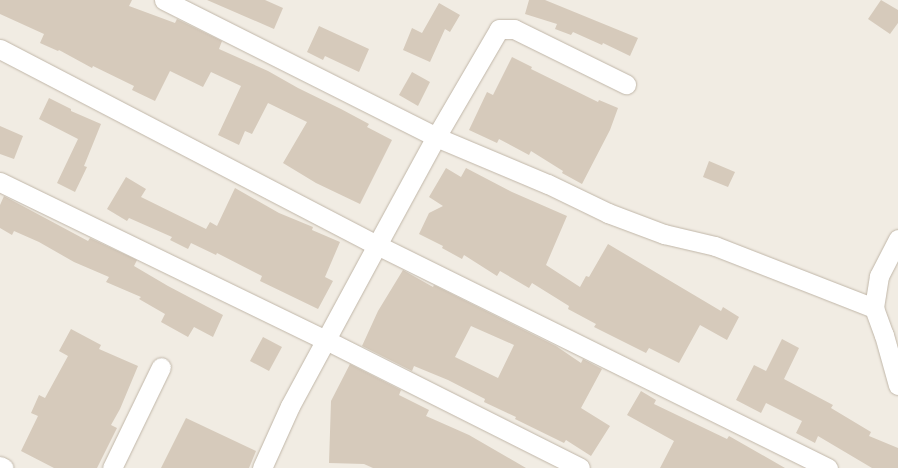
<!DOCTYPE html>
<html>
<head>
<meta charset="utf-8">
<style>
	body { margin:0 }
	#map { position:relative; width:898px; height:468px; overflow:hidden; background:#f1ece3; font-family:"Alegreya Sans",sans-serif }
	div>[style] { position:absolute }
	.building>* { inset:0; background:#d6cabb }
	.roads { filter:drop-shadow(0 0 1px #c0b6a8) drop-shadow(0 0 1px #c0b6a8) }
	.street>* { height:19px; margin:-9.5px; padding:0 9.5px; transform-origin:9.5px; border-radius:9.5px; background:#fff }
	span { translate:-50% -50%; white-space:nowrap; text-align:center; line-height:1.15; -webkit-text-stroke:3px #fff; paint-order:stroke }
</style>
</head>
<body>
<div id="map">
	<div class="building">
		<div style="clip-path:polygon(0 0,132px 0,129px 6px,175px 23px,177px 19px,222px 41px,219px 49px,268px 71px,298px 88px,341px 109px,369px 124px,367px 127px,392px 140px,360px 204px,316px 183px,283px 163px,307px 122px,268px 103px,252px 134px,245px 131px,239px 145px,218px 135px,241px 86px,211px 72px,203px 87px,170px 71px,155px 101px,132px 90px,134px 86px,93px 66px,92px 68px,59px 50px,58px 51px,40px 43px,44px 34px,0 14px)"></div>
		<div style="clip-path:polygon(207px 0,265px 0,283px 8px,274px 29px)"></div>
		<div style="clip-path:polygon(529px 0,545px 0,638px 38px,630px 56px,603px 43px,602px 45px,573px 32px,571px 35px,555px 29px,557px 24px,525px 14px)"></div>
		<div style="clip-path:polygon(881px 0,898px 10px,898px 23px,890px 34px,868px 19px)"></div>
		<div style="clip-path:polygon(439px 3px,460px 15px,450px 32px,445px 29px,430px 62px,403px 50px,412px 28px,422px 33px)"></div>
		<div style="clip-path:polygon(319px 26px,369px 49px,359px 72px,325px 56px,323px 60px,307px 52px)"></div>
		<div style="clip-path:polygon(512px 57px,532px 67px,531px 69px,598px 102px,599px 100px,618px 108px,610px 130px,582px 184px,562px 173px,563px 171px,531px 151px,529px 155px,499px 139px,497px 143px,469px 130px,487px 92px,493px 95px)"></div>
		<div style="clip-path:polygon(412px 72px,430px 82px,418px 106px,399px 95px)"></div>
		<div style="clip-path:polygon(49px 98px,71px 109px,71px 111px,101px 124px,84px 166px,87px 167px,75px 192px,57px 183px,78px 139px,39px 119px)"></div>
		<div style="clip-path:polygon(0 126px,23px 136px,14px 159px,0 154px)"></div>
		<div style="clip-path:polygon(709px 161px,735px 172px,728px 187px,703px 177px)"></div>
		<div style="clip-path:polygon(446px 168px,461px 177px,466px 168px,512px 192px,567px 216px,546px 265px,580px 287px,586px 276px,589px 277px,608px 244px,721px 311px,723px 307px,739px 317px,727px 340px,700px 325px,679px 363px,649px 348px,646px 353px,594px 327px,596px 324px,568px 309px,569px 306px,532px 283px,529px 288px,500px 271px,497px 276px,464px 255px,462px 259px,442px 248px,443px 246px,419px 234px,429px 213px,443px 206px,429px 197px)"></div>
		<div style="clip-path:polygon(126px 177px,146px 189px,141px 197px,206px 229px,210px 222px,217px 226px,235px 188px,279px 213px,313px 227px,312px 230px,340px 242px,325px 277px,333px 281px,318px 309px,260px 281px,262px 276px,217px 253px,216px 255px,191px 243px,188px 249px,170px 240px,172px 237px,129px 218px,127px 221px,107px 209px)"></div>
		<div style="clip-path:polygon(4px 196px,88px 241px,90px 238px,137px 260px,134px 266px,168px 286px,223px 315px,213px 337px,194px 327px,188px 337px,161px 322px,165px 314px,139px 299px,141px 297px,106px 282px,109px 277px,74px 262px,39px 242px,14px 231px,12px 235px,0 228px,0 205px)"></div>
		<div style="clip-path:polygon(evenodd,403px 270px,433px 287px,434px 285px,556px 346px,581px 363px,583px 359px,602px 369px,581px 408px,610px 426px,591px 456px,566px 440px,564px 443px,515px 419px,516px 417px,484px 402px,485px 399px,448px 380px,414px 366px,412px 371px,362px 346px,378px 311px,403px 270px,471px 326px,514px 345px,498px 378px,455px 357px,471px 326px)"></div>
		<div style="clip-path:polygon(71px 329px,101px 345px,99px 349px,138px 366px,120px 409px,111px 425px,117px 428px,97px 468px,54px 468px,21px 451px,38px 416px,31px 413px,39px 395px,45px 398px,68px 356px,59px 351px)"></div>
		<div style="clip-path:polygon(263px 337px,282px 347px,269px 371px,250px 361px)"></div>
		<div style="clip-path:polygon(782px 339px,799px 348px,784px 379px,833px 405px,831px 408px,871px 432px,869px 436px,898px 448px,898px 468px,872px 468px,818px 436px,815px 443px,796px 433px,802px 421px,766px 403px,761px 413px,736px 400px,754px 365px,766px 371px)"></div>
		<div style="clip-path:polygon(350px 364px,401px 390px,399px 395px,429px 410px,426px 416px,469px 435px,526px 468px,373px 468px,364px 464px,329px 463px,331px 401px)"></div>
		<div style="clip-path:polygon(641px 391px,656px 400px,654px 404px,727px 439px,729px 436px,785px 468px,660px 468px,674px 441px,627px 415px)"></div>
		<div style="clip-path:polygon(186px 418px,256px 451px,249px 468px,161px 468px)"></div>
	</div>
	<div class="roads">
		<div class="street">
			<div style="left:164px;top:0;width:305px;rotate:26.7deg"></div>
			<div style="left:436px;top:137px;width:121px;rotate:22.8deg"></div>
			<div style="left:548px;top:184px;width:67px;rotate:25.8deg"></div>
			<div style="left:608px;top:213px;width:60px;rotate:20.6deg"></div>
			<div style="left:664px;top:234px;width:52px;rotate:13.2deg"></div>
			<div style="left:715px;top:246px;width:171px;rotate:21.3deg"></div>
			<div style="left:0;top:49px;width:425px;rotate:27.5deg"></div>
			<div style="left:377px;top:245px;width:503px;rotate:26.31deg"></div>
			<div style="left:0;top:182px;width:362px;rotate:25.9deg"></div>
			<div style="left:326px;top:340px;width:284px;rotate:26.7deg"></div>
			<div style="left:898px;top:239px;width:42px;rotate:117.2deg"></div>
			<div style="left:879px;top:276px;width:32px;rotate:99deg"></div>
			<div style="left:874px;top:308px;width:29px;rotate:70deg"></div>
			<div style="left:884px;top:335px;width:52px;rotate:74.4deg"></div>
			<div style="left:0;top:466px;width:4px;rotate:27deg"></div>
			<div style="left:112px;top:468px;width:112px;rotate:-64.1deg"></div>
			<div style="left:262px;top:468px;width:68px;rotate:-65.7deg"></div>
			<div style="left:290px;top:406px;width:183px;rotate:-61.6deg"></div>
			<div style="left:377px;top:245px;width:123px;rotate:-61.4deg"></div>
			<div style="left:436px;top:137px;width:125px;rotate:-59.7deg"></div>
			<div style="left:499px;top:29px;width:15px"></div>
			<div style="left:514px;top:29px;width:125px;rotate:26.2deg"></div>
		</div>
	</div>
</div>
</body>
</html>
